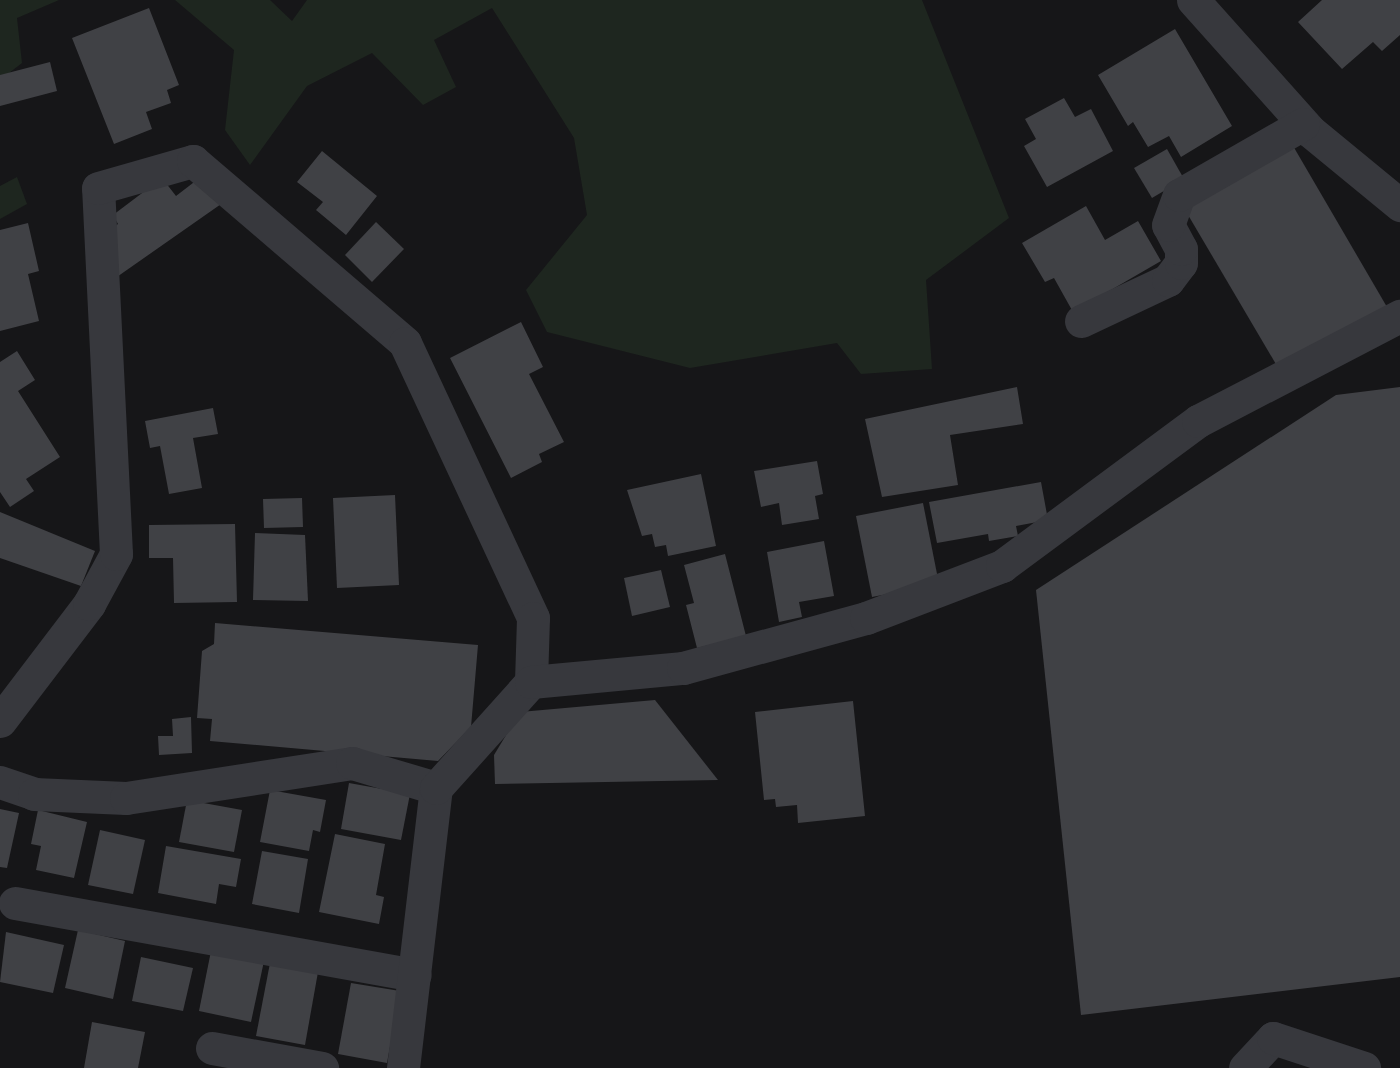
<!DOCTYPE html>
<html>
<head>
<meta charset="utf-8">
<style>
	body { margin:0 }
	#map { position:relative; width:1400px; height:1068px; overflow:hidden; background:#161618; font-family:"IBM Plex Sans",sans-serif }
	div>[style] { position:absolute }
	.green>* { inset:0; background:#1e261f }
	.building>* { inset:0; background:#404145 }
	.street>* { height:33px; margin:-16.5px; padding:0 16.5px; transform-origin:16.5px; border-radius:16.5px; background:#37383d }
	span { translate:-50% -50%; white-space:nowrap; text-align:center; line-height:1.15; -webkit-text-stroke:4.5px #111113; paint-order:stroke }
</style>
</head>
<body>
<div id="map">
	<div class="green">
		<div style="clip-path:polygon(0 0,59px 0,17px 18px,22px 63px,0 80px)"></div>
		<div style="clip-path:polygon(175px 0,270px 0,292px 21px,307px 0,922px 0,1009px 218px,926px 280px,932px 369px,861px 374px,837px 343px,690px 368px,547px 332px,526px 290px,587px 215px,574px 138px,492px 8px,434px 40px,456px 87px,423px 105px,372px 53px,307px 86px,250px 165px,225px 130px,234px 50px)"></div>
		<div style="clip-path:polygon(17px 177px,27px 204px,0 219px,0 186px)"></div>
	</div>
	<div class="building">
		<div style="clip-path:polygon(1322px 0,1400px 0,1400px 35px,1382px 51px,1373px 42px,1342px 69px,1298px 22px)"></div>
		<div style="clip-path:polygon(149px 8px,179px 85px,167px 90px,171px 103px,146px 112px,152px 129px,114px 144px,72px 38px)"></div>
		<div style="clip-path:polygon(1175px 29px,1232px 126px,1181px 157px,1169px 136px,1148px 147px,1133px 122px,1128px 126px,1098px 75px)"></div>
		<div style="clip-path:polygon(50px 62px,57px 91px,0 106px,0 75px)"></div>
		<div style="clip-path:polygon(1064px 98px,1075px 117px,1091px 109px,1113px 151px,1047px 187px,1024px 146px,1036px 139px,1025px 119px)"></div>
		<div style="clip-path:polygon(1289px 139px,1387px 307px,1280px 371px,1181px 203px)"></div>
		<div style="clip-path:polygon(1167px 149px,1184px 179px,1152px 198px,1134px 168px)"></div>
		<div style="clip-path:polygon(322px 151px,377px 196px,346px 235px,316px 210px,323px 202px,297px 182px)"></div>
		<div style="clip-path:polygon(202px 176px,224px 202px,114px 279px,111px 229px,118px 224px,113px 215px,162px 178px,176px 196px)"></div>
		<div style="clip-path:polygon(1086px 206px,1105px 240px,1138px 221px,1161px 261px,1073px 312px,1054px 278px,1045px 282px,1022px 243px)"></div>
		<div style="clip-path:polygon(376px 222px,404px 249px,372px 282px,345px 255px)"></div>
		<div style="clip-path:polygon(28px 223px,39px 271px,28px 274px,39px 321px,0 331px,0 230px)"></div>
		<div style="clip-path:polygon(521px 322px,543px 367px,529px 374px,564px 442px,539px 454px,542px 462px,511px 478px,450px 358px)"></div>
		<div style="clip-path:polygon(17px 351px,35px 380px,18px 391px,60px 457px,26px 479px,34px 491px,10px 507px,0 492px,0 362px)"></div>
		<div style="clip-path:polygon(1017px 387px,1023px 424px,950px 435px,958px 485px,882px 497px,865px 419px)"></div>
		<div style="clip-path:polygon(1400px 387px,1400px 977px,1081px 1015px,1036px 590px,1336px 395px)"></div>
		<div style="clip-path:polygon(213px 408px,218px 434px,193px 438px,202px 488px,169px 494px,160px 446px,150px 448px,145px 421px)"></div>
		<div style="clip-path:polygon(817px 461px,823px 494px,815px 496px,819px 519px,782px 525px,779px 503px,761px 507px,754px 471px)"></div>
		<div style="clip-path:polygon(701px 474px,716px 546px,668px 556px,666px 545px,655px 547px,652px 534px,642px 536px,627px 490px)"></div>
		<div style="clip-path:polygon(1041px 482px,1048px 520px,1016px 526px,1018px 536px,989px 541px,988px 534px,937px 543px,929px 502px)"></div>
		<div style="clip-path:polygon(395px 495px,399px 585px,337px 588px,333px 498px)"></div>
		<div style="clip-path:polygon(302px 498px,303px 527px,264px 528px,263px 499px)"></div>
		<div style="clip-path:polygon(923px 503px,939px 584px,872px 597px,856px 516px)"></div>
		<div style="clip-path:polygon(0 512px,95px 551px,81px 586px,0 558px)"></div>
		<div style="clip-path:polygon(235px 524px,237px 602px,174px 603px,173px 558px,149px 558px,149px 525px)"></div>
		<div style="clip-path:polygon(255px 533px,305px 535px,308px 601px,253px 600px)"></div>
		<div style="clip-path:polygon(824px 541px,834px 596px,799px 602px,802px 617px,779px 622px,767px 552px)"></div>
		<div style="clip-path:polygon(725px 554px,746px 636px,697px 648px,686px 605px,694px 603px,684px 565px)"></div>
		<div style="clip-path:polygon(661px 570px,670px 607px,632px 616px,624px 578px)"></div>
		<div style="clip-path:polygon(215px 623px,478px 645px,471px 727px,438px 761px,210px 741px,212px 719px,197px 718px,202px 651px,214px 644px)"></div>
		<div style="clip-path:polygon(655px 700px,718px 780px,495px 784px,494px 755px,520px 712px)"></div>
		<div style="clip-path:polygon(853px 701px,865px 816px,798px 823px,797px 805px,776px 807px,775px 799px,764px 800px,755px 712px)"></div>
		<div style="clip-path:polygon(191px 717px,192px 753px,159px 755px,158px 736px,173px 736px,172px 719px)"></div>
		<div style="clip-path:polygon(349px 783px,410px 794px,401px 840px,341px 829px)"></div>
		<div style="clip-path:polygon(270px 790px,326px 800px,320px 832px,313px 830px,309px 851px,260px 842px)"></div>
		<div style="clip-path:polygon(187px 800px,242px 810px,234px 852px,179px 842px)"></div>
		<div style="clip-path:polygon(0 809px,19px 813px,7px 868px,0 867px)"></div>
		<div style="clip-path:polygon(38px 810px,87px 822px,74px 878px,36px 870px,41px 846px,31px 844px)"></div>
		<div style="clip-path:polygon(100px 830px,145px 840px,133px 894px,88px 885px)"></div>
		<div style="clip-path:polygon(335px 834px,385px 844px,376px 895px,384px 897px,379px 924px,319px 912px)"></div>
		<div style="clip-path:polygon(166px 846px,241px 859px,236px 887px,219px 884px,216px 904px,158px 893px)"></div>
		<div style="clip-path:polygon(262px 851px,308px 859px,299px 913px,252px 904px)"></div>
		<div style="clip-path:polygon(78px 930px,125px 941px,113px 999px,65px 988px)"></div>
		<div style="clip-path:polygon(6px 932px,64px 945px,53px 993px,0 982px)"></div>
		<div style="clip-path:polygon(211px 951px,264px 961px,251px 1022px,199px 1011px)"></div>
		<div style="clip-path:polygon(141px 957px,193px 968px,183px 1011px,132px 1001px)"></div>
		<div style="clip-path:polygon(270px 963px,318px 972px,305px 1045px,256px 1036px)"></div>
		<div style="clip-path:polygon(351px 983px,400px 991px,387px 1063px,338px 1054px)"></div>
		<div style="clip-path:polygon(92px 1022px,145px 1032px,138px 1068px,84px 1068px)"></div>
	</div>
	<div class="street">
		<div style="left:1193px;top:0;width:176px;rotate:48.2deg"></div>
		<div style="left:1310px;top:131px;width:117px;rotate:39.4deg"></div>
		<div style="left:1081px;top:321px;width:96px;rotate:-25.2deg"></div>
		<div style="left:1168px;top:280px;width:21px;rotate:-53deg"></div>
		<div style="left:1181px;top:263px;width:14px;rotate:-90deg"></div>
		<div style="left:1181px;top:249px;width:27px;rotate:-118deg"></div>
		<div style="left:1168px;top:225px;width:32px;rotate:-70deg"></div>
		<div style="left:1179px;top:195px;width:143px;rotate:-29.8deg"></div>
		<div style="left:0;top:721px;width:147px;rotate:-52.7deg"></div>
		<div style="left:89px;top:604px;width:57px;rotate:-61.6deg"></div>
		<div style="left:116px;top:554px;width:366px;rotate:-92.8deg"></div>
		<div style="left:98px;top:188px;width:99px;rotate:-15.9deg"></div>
		<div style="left:193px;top:161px;width:279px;rotate:40.6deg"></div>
		<div style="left:405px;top:343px;width:303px;rotate:65deg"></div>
		<div style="left:533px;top:618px;width:64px;rotate:91.8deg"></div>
		<div style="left:0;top:782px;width:36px;rotate:19deg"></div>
		<div style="left:34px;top:794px;width:92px;rotate:2.5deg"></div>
		<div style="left:126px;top:798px;width:229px;rotate:-8.8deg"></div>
		<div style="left:352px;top:763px;width:88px;rotate:16.6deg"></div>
		<div style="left:15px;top:903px;width:406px;rotate:10.2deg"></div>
		<div style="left:212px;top:1048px;width:112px;rotate:10.3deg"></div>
		<div style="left:403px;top:1068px;width:282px;rotate:-83.3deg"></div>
		<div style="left:436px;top:788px;width:142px;rotate:-48.1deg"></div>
		<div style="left:531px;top:682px;width:153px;rotate:-5.3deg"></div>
		<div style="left:683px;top:668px;width:190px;rotate:-15.3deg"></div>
		<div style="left:866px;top:618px;width:146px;rotate:-20.9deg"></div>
		<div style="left:1002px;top:566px;width:244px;rotate:-36.5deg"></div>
		<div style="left:1198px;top:421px;width:228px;rotate:-27.5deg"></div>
		<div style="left:1245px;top:1068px;width:41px;rotate:-47deg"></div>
		<div style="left:1273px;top:1038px;width:96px;rotate:18.2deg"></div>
	</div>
</div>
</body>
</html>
